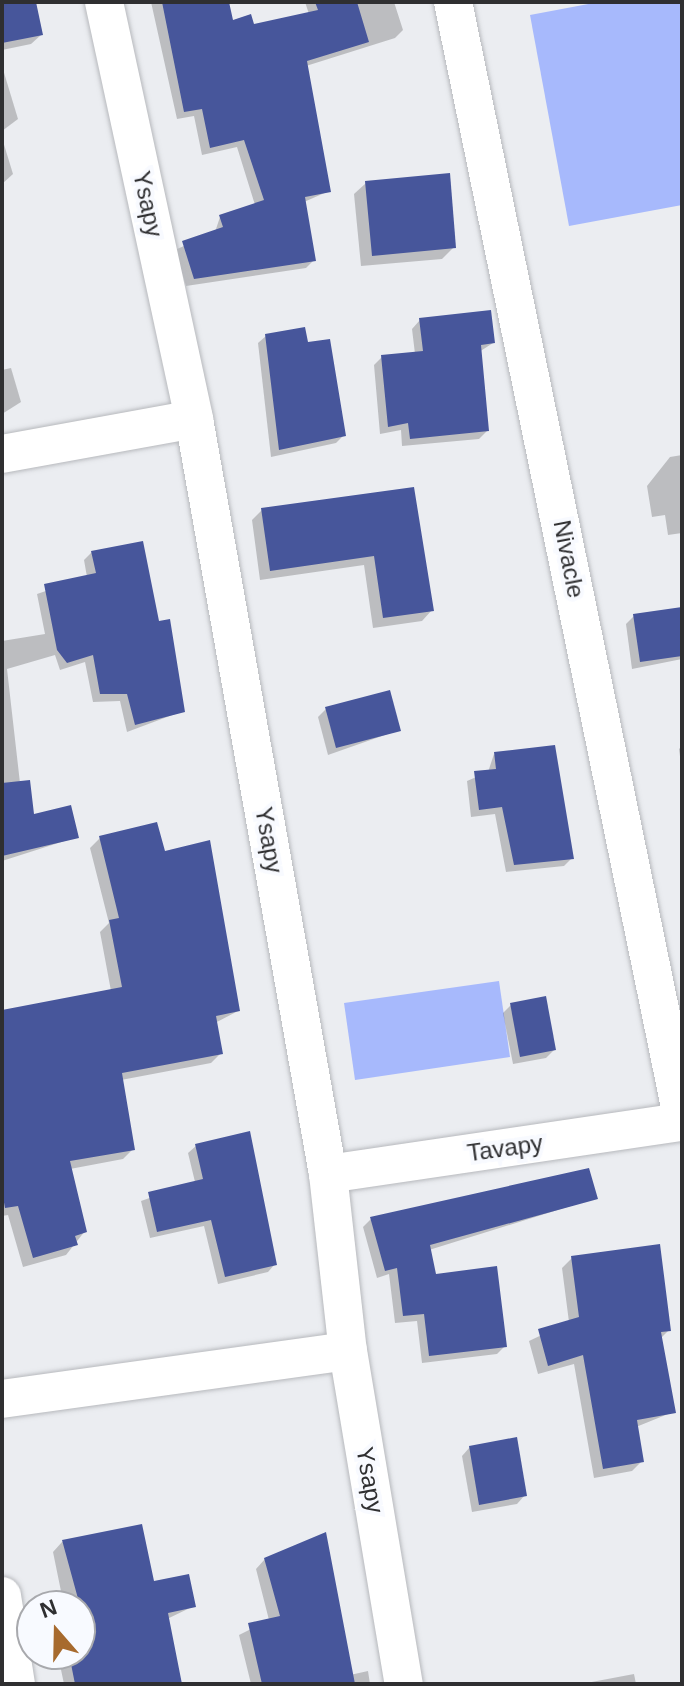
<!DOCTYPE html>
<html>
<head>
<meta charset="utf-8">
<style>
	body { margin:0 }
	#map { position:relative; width:684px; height:1686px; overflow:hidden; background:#ebedf1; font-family:Helvetica,sans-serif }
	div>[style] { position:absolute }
	.green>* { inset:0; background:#a7b9fc }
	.shadow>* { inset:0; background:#0003 }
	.building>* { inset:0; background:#47569b }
	.roads { filter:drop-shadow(0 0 2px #b7b9bd) drop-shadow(0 0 2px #b7b9bd) }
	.minor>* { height:38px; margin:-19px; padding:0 19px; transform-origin:19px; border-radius:19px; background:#fff }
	span { translate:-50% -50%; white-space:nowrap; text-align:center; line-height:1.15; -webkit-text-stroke:8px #f8faff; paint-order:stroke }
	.street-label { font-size:24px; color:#2f2f31 }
	.frame { position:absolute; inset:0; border:4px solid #2f2f31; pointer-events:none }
	.north { position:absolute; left:16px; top:1590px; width:80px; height:80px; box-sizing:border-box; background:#f8faff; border:2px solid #a8a9ad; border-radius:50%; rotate:340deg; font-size:22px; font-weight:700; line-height:32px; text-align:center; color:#2f2f31 }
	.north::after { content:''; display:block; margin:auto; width:28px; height:36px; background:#a76a2e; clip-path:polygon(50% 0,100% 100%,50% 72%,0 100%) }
</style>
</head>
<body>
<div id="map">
	<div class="green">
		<div style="clip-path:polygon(599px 2px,682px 2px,682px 205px,569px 226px,530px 15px)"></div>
		<div style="clip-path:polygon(499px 981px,510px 1057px,355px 1080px,344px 1003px)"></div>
	</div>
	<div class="shadow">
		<div style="clip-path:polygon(2px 2px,34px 2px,41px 35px,31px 44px,2px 50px)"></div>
		<div style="clip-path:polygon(151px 2px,227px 2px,231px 22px,253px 27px,309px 14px,305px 2px,394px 2px,403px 30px,395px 38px,306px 66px,329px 191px,304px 202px,314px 260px,306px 268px,186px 286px,175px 250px,215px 232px,220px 217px,255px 205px,237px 147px,202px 155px,194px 116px,177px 119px)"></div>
		<div style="clip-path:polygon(2px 66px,18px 119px,2px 131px)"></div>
		<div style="clip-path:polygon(2px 138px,13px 174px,2px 184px)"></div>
		<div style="clip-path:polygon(366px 183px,454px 247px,442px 259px,361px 266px,354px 194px)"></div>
		<div style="clip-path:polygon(420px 320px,493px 343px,479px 352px,487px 431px,479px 439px,402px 446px,401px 430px,380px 434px,374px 365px,382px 357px,415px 354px,412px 329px)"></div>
		<div style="clip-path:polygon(266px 336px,306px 345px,344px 435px,336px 443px,271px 457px,258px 343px)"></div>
		<div style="clip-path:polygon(11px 368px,21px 402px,2px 414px,2px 370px)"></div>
		<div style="clip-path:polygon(682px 455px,682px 533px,668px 535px,665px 515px,652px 517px,647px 486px,670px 457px)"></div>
		<div style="clip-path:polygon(413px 490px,432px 610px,422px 621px,373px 628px,364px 565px,260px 580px,252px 520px,262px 510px)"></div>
		<div style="clip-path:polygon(92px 552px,157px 624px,183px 711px,127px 732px,120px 701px,93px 702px,85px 662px,60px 670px,55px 655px,7px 669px,20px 783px,33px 816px,77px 837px,2px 861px,2px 641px,45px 634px,37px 594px,87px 577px,84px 560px)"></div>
		<div style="clip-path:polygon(682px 615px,682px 659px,632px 669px,626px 624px,634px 616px)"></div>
		<div style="clip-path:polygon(326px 709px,399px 730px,328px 755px,318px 717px)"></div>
		<div style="clip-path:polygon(682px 746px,682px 771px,679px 749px)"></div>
		<div style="clip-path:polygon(494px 754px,572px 858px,564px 866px,506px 872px,495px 814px,471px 817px,467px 781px,488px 772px)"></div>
		<div style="clip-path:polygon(100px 838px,163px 854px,238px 1011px,215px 1023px,221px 1053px,211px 1063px,121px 1080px,133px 1149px,123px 1159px,70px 1169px,85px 1231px,66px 1255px,23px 1267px,8px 1215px,2px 1216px,2px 1012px,111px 991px,100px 932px,109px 923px,90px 848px)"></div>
		<div style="clip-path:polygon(511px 1005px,554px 1050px,546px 1058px,513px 1064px,503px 1013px)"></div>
		<div style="clip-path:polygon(196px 1146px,275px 1264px,268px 1272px,218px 1284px,204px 1226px,150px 1238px,141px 1201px,195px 1182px,188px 1153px)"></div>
		<div style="clip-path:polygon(596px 1198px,429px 1250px,434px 1277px,505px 1346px,497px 1354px,422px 1363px,417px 1321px,395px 1323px,389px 1274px,377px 1278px,363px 1227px,371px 1219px)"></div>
		<div style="clip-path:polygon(572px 1258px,669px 1330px,661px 1338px,673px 1412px,636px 1427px,642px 1461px,632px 1471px,594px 1478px,574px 1364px,538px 1374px,529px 1341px,569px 1322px,562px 1268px)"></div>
		<div style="clip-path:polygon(470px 1447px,525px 1495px,517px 1504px,472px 1512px,462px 1456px)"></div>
		<div style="clip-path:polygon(141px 1526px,152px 1584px,194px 1606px,167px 1619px,180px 1684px,64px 1684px,60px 1665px,80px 1654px,80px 1606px,64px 1606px,53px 1552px,62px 1542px)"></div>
		<div style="clip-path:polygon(265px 1559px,350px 1675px,368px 1671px,370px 1684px,251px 1684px,239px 1635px,269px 1620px,256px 1569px)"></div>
		<div style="clip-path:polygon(634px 1674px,636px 1684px,581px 1684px)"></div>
	</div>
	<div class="building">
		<div style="clip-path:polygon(2px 2px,36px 2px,43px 35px,2px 43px)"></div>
		<div style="clip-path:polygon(162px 2px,229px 2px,233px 20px,251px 14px,254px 24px,318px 10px,315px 2px,357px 2px,369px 42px,307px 61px,331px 192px,305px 197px,316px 261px,194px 279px,182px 241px,223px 227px,219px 215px,264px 200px,244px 140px,210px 148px,202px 109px,184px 112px)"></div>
		<div style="clip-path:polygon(450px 173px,456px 248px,372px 256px,365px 181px)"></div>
		<div style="clip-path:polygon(491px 310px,495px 343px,481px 345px,489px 431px,410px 439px,408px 423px,388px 427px,381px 355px,423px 351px,419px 318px)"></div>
		<div style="clip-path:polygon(305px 327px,308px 342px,330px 339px,346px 436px,279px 450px,265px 334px)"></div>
		<div style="clip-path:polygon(414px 487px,434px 611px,383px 618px,374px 556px,270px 571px,261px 508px)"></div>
		<div style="clip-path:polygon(143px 541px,159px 621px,170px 619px,185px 712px,135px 725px,127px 694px,100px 694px,93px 655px,67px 663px,57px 650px,44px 584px,96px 573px,91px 551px)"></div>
		<div style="clip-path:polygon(682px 607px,682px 656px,640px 662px,633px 614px)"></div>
		<div style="clip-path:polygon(390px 690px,401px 731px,336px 748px,325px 707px)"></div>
		<div style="clip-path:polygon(555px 745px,574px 859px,514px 865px,502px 807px,479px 810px,474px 771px,496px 769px,494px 752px)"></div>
		<div style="clip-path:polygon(30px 780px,34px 814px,71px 805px,79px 838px,2px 856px,2px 783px)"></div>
		<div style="clip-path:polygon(157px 822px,165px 851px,210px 840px,240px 1011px,216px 1016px,223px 1054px,122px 1073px,135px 1150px,70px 1161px,87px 1232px,75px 1236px,78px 1245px,33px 1258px,18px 1206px,5px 1208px,2px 1191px,2px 1010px,122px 987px,109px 920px,119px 918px,99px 836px)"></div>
		<div style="clip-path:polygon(546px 996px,556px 1050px,520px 1057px,510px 1003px)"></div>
		<div style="clip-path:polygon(250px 1131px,277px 1265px,225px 1277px,211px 1220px,157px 1232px,148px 1192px,203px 1179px,195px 1144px)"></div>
		<div style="clip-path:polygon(589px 1168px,598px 1199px,430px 1245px,436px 1274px,497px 1266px,507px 1347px,429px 1356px,424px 1314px,403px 1316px,397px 1268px,385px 1271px,370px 1217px)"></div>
		<div style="clip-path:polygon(660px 1244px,671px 1331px,661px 1332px,676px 1413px,637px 1420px,644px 1462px,603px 1469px,583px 1355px,548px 1366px,538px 1329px,579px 1317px,571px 1256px)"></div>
		<div style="clip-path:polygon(517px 1437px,527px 1496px,479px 1505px,469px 1446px)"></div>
		<div style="clip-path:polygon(142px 1524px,154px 1581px,189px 1574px,196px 1607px,168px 1613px,182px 1684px,75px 1684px,69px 1654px,84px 1654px,80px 1606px,62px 1540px)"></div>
		<div style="clip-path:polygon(326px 1532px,355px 1684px,262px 1684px,248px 1623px,280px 1616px,264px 1558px)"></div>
	</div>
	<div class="roads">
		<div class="minor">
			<div style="left:104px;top:2px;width:427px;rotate:77.8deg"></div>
			<div style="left:194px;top:419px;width:767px;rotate:79.94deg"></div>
			<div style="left:328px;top:1174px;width:178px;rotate:83.6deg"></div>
			<div style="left:348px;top:1351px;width:338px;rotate:80.5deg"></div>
			<div style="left:453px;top:2px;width:1138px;rotate:78.39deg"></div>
			<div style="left:2px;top:454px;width:195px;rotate:-10.3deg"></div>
			<div style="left:328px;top:1174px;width:358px;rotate:-8.4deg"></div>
			<div style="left:2px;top:1399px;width:349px;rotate:-7.9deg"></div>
			<div style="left:2px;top:1596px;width:89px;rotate:81deg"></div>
		</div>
	</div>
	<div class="street-label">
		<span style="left:148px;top:204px;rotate:78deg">Ysapy</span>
		<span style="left:569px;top:559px;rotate:79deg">Nivacle</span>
		<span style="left:269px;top:840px;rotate:80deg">Ysapy</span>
		<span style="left:505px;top:1148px;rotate:-8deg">Tavapy</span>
		<span style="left:370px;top:1480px;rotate:80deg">Ysapy</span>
	</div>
	<div class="frame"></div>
	<div class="north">N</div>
</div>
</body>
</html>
